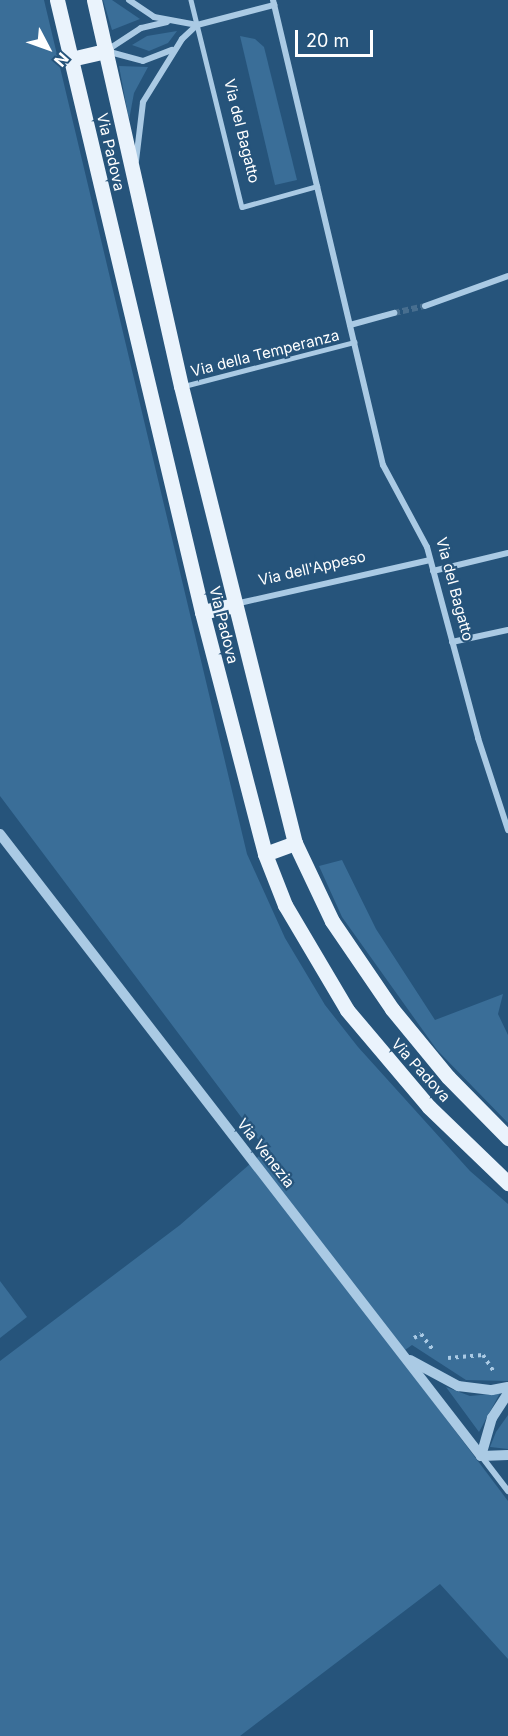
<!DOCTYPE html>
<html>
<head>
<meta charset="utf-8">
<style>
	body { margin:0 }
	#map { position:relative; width:508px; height:1736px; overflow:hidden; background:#26547b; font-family:Inter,sans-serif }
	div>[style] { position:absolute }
	.green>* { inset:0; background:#3a6e98 }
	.minor-tunnel>* { height:6px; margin-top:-3px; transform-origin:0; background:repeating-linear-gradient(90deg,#476e8f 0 6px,transparent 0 9px) }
	.path>* { height:4px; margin-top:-2px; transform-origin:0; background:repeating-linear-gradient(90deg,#aacae4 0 3px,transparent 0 7.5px) }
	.service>* { height:4.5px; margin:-2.25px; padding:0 2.25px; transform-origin:2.25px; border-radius:2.25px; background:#aacae4 }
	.minor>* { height:6px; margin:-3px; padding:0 3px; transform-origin:3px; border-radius:3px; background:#aacae4 }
	.tertiary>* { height:10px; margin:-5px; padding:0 5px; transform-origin:5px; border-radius:5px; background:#aacae4 }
	.primary>* { height:15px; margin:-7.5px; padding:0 7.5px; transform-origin:7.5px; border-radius:7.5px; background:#eaf3fc }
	span { translate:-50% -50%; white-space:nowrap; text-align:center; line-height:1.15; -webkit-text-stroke:4.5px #26547b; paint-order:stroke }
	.street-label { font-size:15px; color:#fff }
	.north { position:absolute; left:18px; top:18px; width:60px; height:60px; -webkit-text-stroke:4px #26547b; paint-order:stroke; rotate:131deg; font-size:16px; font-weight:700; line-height:24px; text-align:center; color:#fff }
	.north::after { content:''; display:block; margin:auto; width:21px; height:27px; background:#fff; clip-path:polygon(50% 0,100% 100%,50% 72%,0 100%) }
	.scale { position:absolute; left:295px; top:30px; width:78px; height:27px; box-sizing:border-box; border:3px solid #fff; border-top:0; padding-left:8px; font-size:18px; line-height:21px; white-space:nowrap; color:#fff; -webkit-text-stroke:4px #26547b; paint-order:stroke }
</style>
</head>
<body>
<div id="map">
	<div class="green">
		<div style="clip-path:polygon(0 0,44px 0,247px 854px,285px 938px,325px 1005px,358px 1047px,470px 1171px,508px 1204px,508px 1381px,466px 1380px,412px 1345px,398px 1355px,508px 1501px,508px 1659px,440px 1584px,240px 1736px,0 1736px,0 1361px,180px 1225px,266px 1150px,0 796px)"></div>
		<div style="clip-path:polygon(103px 0,112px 0,140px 19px,112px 30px)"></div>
		<div style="clip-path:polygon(177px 31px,168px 43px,149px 51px,132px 45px,147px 36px)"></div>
		<div style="clip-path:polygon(240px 36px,255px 39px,264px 47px,297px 180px,275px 185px)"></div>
		<div style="clip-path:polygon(119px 66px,148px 67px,134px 93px,129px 120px)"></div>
		<div style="clip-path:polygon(342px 860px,376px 929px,435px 1020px,503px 994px,498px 1014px,508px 1035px,508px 1123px,437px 1050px,342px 917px,319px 866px)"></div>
		<div style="clip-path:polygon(0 1281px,27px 1317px,0 1338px)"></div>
		<div style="clip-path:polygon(446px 1387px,470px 1396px,500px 1393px,479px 1432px)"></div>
		<div style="clip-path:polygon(508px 1415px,508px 1449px,490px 1447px,496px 1432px)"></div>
	</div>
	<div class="minor-tunnel">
		<div style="left:394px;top:313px;width:32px;rotate:-13deg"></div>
	</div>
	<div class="path">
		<div style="left:414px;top:1338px;width:8px;rotate:-30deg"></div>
		<div style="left:421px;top:1334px;width:20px;rotate:53deg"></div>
		<div style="left:448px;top:1358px;width:35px;rotate:-5deg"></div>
		<div style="left:483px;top:1355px;width:20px;rotate:57deg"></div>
	</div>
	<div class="service">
		<div style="left:191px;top:0;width:213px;rotate:76.2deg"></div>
		<div style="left:242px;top:207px;width:78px;rotate:-15.6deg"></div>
		<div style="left:184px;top:386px;width:176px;rotate:-14.5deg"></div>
	</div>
	<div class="minor">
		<div style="left:129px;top:0;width:30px;rotate:34deg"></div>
		<div style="left:154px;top:17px;width:44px;rotate:10.5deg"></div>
		<div style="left:197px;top:25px;width:80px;rotate:-14.6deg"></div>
		<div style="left:273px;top:0;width:478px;rotate:76.7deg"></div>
		<div style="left:383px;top:465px;width:93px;rotate:61.8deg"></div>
		<div style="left:427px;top:547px;width:198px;rotate:75deg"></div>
		<div style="left:478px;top:738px;width:97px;rotate:71.9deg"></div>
		<div style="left:167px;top:22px;width:27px;rotate:167deg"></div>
		<div style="left:141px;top:28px;width:42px;rotate:146.7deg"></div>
		<div style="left:106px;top:51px;width:38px;rotate:15deg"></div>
		<div style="left:143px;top:61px;width:31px;rotate:-21deg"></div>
		<div style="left:136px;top:161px;width:59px;rotate:-83.2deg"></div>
		<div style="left:143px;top:102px;width:74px;rotate:-58.2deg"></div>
		<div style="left:182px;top:39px;width:21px;rotate:-43deg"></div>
		<div style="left:425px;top:306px;width:88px;rotate:-19.9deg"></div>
		<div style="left:350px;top:325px;width:46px;rotate:-15.3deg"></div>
		<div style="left:433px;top:571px;width:77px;rotate:-13.5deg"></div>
		<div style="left:235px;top:604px;width:200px;rotate:-12.7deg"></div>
		<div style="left:452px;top:642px;width:57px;rotate:-12.1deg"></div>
		<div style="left:482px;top:1457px;width:43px;rotate:52.6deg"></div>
	</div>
	<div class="tertiary">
		<div style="left:0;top:834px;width:786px;rotate:52.28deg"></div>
		<div style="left:410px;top:1360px;width:55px;rotate:28.4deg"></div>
		<div style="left:458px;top:1386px;width:34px;rotate:7deg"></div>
		<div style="left:492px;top:1390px;width:16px;rotate:-11deg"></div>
		<div style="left:481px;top:1456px;width:40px;rotate:-74deg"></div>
		<div style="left:492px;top:1418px;width:30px;rotate:-57deg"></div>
		<div style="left:481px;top:1456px;width:27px;rotate:-2deg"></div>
	</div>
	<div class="primary">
		<div style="left:57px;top:0;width:629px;rotate:76.67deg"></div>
		<div style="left:202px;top:612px;width:250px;rotate:75.4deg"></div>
		<div style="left:265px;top:854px;width:55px;rotate:68.6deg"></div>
		<div style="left:285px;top:905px;width:122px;rotate:59.4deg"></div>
		<div style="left:347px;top:1010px;width:127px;rotate:49.8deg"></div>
		<div style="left:429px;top:1107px;width:110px;rotate:43.9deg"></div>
		<div style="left:94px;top:0;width:396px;rotate:77.3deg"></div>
		<div style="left:181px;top:386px;width:471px;rotate:76deg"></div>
		<div style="left:295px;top:843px;width:86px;rotate:64.6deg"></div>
		<div style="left:332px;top:921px;width:107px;rotate:55.7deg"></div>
		<div style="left:392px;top:1009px;width:88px;rotate:50.5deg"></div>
		<div style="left:448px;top:1077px;width:86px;rotate:45.5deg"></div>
		<div style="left:71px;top:59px;width:36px;rotate:-13deg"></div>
		<div style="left:202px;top:612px;width:33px;rotate:-12deg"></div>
		<div style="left:265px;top:854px;width:32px;rotate:-20deg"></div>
	</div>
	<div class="street-label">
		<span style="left:242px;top:131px;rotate:76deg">Via del Bagatto</span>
		<span style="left:111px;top:152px;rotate:77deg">Via Padova</span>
		<span style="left:265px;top:353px;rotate:-14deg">Via della Temperanza</span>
		<span style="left:312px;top:568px;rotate:-13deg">Via dell'Appeso</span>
		<span style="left:455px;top:589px;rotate:75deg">Via del Bagatto</span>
		<span style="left:224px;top:625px;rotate:76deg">Via Padova</span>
		<span style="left:421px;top:1070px;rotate:48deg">Via Padova</span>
		<span style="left:266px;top:1153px;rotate:52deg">Via Venezia</span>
	</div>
	<div class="north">N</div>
	<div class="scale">20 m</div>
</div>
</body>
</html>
